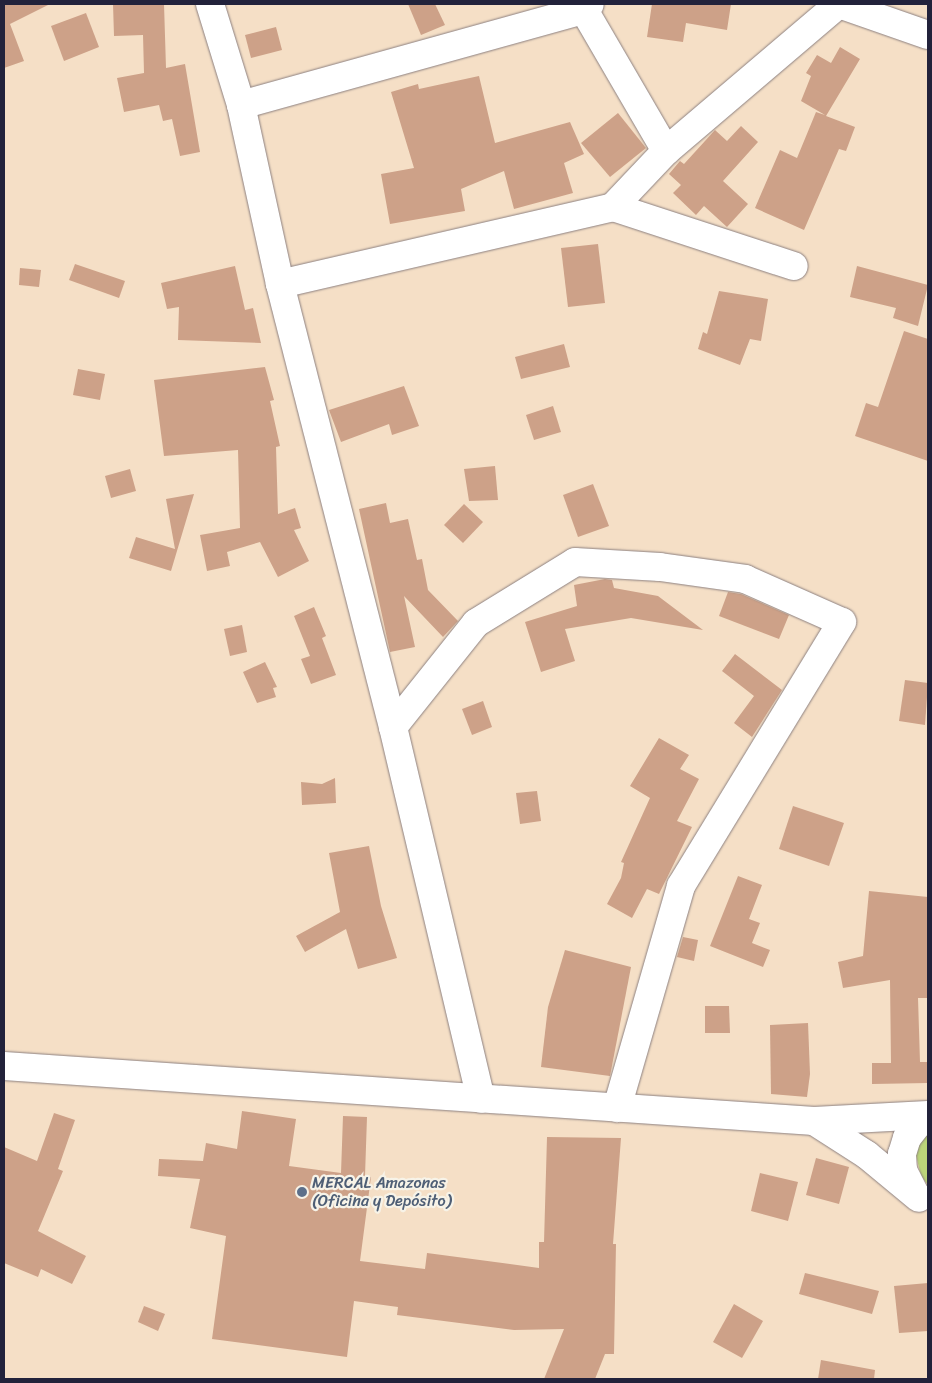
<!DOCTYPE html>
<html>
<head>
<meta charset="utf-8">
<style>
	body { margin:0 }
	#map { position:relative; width:932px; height:1383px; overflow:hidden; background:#f5dfc6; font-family:Sriracha,sans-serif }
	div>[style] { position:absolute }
	.green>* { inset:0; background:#bcd579 }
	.building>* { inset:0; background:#cda188 }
	.roads { filter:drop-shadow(0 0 1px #8c8080) drop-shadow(0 0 1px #8c8080) }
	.minor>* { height:28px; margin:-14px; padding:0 14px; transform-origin:14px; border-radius:14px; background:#fff }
	.major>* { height:28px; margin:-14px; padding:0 14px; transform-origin:14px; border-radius:14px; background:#fff }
	.dots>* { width:14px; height:14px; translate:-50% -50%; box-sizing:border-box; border:2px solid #f7f3e8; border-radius:50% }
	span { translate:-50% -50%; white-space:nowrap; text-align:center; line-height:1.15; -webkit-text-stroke:4.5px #f7f3e8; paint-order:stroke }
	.service-label { font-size:16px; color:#4e5e75 }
	.left { translate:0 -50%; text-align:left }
	.frame { position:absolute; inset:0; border:5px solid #22223b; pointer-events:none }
</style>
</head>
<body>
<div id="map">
	<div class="green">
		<div style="clip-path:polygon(928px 1130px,928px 1185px,921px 1176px,916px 1155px,918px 1145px)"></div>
	</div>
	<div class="building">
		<div style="clip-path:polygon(4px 4px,50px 4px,10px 24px,24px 61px,4px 68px)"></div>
		<div style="clip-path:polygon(113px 4px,164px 4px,166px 68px,185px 64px,200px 152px,180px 156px,172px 119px,163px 121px,159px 105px,124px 112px,117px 78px,144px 73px,143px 35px,114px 36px)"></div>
		<div style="clip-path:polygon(408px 4px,435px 4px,445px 25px,421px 35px)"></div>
		<div style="clip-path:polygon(652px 4px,731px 4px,727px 30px,686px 23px,683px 42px,647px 37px)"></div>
		<div style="clip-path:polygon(86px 13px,99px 47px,64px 61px,51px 26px)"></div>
		<div style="clip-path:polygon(276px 27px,282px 50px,251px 58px,245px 35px)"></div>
		<div style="clip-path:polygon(840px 47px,860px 59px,826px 116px,855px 127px,846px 151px,839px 149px,804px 230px,755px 208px,780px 150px,797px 158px,816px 112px,825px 115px,801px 101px,811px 76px,806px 73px,817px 55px,831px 63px)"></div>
		<div style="clip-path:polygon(479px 76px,495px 143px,570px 122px,584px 154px,564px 163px,573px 193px,514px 209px,504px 171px,461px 189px,465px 211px,390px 224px,381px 174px,414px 168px,391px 92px,418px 84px,419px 89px)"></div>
		<div style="clip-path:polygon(618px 113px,646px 148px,610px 177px,581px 143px)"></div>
		<div style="clip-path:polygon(741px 126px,758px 142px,723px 181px,748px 204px,727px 227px,704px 206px,696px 215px,673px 193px,681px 185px,669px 174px,680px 161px,684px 164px,715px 130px,727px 141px)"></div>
		<div style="clip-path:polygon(598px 244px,605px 303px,568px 307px,561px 248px)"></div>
		<div style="clip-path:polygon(75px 264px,125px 281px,119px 298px,69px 280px)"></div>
		<div style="clip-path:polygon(235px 266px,245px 310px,253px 308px,261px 343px,178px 340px,179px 307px,167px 309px,161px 283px)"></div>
		<div style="clip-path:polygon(857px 266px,928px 285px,918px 326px,893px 318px,896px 308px,850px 297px)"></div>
		<div style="clip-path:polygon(20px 268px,41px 270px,39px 287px,19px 285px)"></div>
		<div style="clip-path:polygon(719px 291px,768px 299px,761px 341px,750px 339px,740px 365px,698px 349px,703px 332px,707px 334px)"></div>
		<div style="clip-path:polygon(904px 331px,928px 339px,928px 461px,855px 436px,866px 403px,878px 407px)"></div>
		<div style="clip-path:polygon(564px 344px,570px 367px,521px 379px,515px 357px)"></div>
		<div style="clip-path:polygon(265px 367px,274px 400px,270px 401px,280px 446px,276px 447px,278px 514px,295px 508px,301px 528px,294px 530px,309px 561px,278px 577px,260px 542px,227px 552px,230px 566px,207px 571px,200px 535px,240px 528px,238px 450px,164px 456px,154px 380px)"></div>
		<div style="clip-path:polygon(78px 369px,105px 374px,100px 400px,73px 395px)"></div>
		<div style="clip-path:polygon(404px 386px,419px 426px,392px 435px,389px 424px,341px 442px,329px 410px)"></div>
		<div style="clip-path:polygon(553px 406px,561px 432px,534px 440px,526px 415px)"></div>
		<div style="clip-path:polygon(495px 466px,498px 500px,469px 501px,464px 469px)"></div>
		<div style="clip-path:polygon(130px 469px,136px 491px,111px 498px,105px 476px)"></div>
		<div style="clip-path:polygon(593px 484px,609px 526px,578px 537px,563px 495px)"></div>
		<div style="clip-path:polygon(194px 494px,171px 571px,129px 558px,136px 537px,175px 549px,166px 499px)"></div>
		<div style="clip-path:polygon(386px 503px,390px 523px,408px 519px,417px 560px,422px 559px,428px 590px,458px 621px,443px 637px,404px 596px,415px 647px,390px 652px,359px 509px)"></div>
		<div style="clip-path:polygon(464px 504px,483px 522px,463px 543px,444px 525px)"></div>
		<div style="clip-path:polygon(605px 579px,612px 580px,614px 588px,658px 596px,703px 630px,631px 618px,565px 629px,575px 661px,541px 672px,525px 622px,577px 606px,574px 585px)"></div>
		<div style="clip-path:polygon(728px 592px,741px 594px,789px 615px,779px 639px,719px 616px)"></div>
		<div style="clip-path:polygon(314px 607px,326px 636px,322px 638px,336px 675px,311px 684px,301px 659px,310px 656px,294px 616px)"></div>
		<div style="clip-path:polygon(242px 625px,247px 652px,230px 656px,224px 629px)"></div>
		<div style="clip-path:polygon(735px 654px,782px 690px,752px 737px,734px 723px,754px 696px,722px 671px)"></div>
		<div style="clip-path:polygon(265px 662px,277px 687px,273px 688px,276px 697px,257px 703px,243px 672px)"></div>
		<div style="clip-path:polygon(905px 680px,928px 683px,925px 725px,899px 721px)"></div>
		<div style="clip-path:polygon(483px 701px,492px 727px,472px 735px,462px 709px)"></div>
		<div style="clip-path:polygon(659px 738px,689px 755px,680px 769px,699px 779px,677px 821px,692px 827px,659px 894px,647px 889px,632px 918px,607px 904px,621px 878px,624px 863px,621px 862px,650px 798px,630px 786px)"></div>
		<div style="clip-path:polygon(335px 778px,336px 803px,302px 805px,301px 782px,322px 784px)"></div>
		<div style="clip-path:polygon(537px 791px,541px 821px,520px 824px,516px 793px)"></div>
		<div style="clip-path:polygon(793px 806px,844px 823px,829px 866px,779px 849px)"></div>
		<div style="clip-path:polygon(369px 846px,381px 906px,397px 958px,358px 969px,346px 929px,305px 952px,296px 936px,340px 912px,329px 853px)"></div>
		<div style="clip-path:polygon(738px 876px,762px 885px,749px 919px,760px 923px,752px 943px,770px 950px,763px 967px,710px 946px)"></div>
		<div style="clip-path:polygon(869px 891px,928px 897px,928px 998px,918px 998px,920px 1062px,928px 1062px,928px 1083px,872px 1084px,872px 1063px,891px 1063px,890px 980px,843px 988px,838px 962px,863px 956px)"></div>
		<div style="clip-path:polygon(683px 937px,698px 940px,694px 961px,677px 957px)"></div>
		<div style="clip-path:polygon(565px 950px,631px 967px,610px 1076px,541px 1067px,548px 1007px)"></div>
		<div style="clip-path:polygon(705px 1006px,729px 1006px,730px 1033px,705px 1033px)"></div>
		<div style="clip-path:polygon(808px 1023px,810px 1074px,807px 1097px,771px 1094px,770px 1025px)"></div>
		<div style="clip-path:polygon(242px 1111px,296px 1119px,289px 1166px,341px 1173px,343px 1116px,367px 1117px,365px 1176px,371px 1177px,360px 1261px,425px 1269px,427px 1253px,539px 1268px,539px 1242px,544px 1242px,547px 1137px,621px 1138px,613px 1244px,616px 1244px,614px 1354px,605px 1354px,595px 1379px,544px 1379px,564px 1329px,514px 1330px,397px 1315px,398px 1307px,354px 1301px,347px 1357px,212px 1339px,226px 1236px,190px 1228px,200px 1179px,158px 1176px,159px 1159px,203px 1161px,206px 1143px,237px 1149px)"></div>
		<div style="clip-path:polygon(54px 1113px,75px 1120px,58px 1169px,63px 1171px,38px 1231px,86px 1256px,72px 1284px,41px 1269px,38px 1277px,4px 1263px,4px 1147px,37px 1161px)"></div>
		<div style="clip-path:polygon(816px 1158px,849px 1167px,839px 1204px,806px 1195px)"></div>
		<div style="clip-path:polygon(760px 1173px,798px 1182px,788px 1221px,751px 1211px)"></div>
		<div style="clip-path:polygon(805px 1273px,879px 1291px,872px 1314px,799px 1294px)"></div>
		<div style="clip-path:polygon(928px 1283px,928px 1331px,899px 1333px,894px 1286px)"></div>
		<div style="clip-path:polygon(734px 1304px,763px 1321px,742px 1358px,713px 1342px)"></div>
		<div style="clip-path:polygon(144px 1306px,165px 1314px,158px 1331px,138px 1322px)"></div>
		<div style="clip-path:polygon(821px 1360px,875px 1370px,874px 1379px,818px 1379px)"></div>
	</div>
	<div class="roads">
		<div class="minor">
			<div style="left:210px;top:4px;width:106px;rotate:72.9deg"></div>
			<div style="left:241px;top:105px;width:183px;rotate:77.7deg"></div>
			<div style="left:280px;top:284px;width:457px;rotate:75.7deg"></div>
			<div style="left:393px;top:727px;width:382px;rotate:76.7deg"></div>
			<div style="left:584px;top:10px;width:163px;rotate:59.8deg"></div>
			<div style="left:241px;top:105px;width:356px;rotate:-15.5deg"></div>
			<div style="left:584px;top:10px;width:8px;rotate:-45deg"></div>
			<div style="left:613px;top:207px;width:190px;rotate:18.1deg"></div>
			<div style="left:280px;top:284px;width:342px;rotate:-13deg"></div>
			<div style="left:613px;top:207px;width:77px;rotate:-46.6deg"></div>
			<div style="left:666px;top:151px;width:227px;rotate:-40.4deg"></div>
			<div style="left:839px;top:4px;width:94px;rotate:19.2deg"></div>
			<div style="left:393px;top:727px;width:133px;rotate:-51.4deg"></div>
			<div style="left:476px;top:623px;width:116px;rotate:-31.6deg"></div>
			<div style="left:575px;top:562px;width:85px;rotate:3.4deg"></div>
			<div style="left:660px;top:567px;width:86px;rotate:8deg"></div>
			<div style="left:745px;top:579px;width:106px;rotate:23.9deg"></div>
			<div style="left:842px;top:622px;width:309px;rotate:121.4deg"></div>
			<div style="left:681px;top:886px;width:231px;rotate:106.1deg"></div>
		</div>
		<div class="major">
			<div style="left:4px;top:1066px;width:812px;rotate:3.88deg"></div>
			<div style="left:814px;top:1121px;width:114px;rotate:-3deg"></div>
			<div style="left:814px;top:1121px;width:63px;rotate:32.7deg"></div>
			<div style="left:867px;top:1155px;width:67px;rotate:39.6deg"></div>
			<div style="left:915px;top:1194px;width:27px;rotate:-117deg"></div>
			<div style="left:903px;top:1170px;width:16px;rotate:-94deg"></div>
			<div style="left:902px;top:1154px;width:17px;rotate:-73deg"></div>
			<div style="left:907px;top:1138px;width:16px;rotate:-52deg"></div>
			<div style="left:917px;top:1125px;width:14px;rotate:-36deg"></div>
		</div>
	</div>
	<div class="dots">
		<div style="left:302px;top:1192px;background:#5c6f8a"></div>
	</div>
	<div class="service-label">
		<span class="left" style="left:312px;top:1192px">MERCAL Amazonas<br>(Oficina y Depósito)</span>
	</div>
	<div class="frame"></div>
</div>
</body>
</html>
